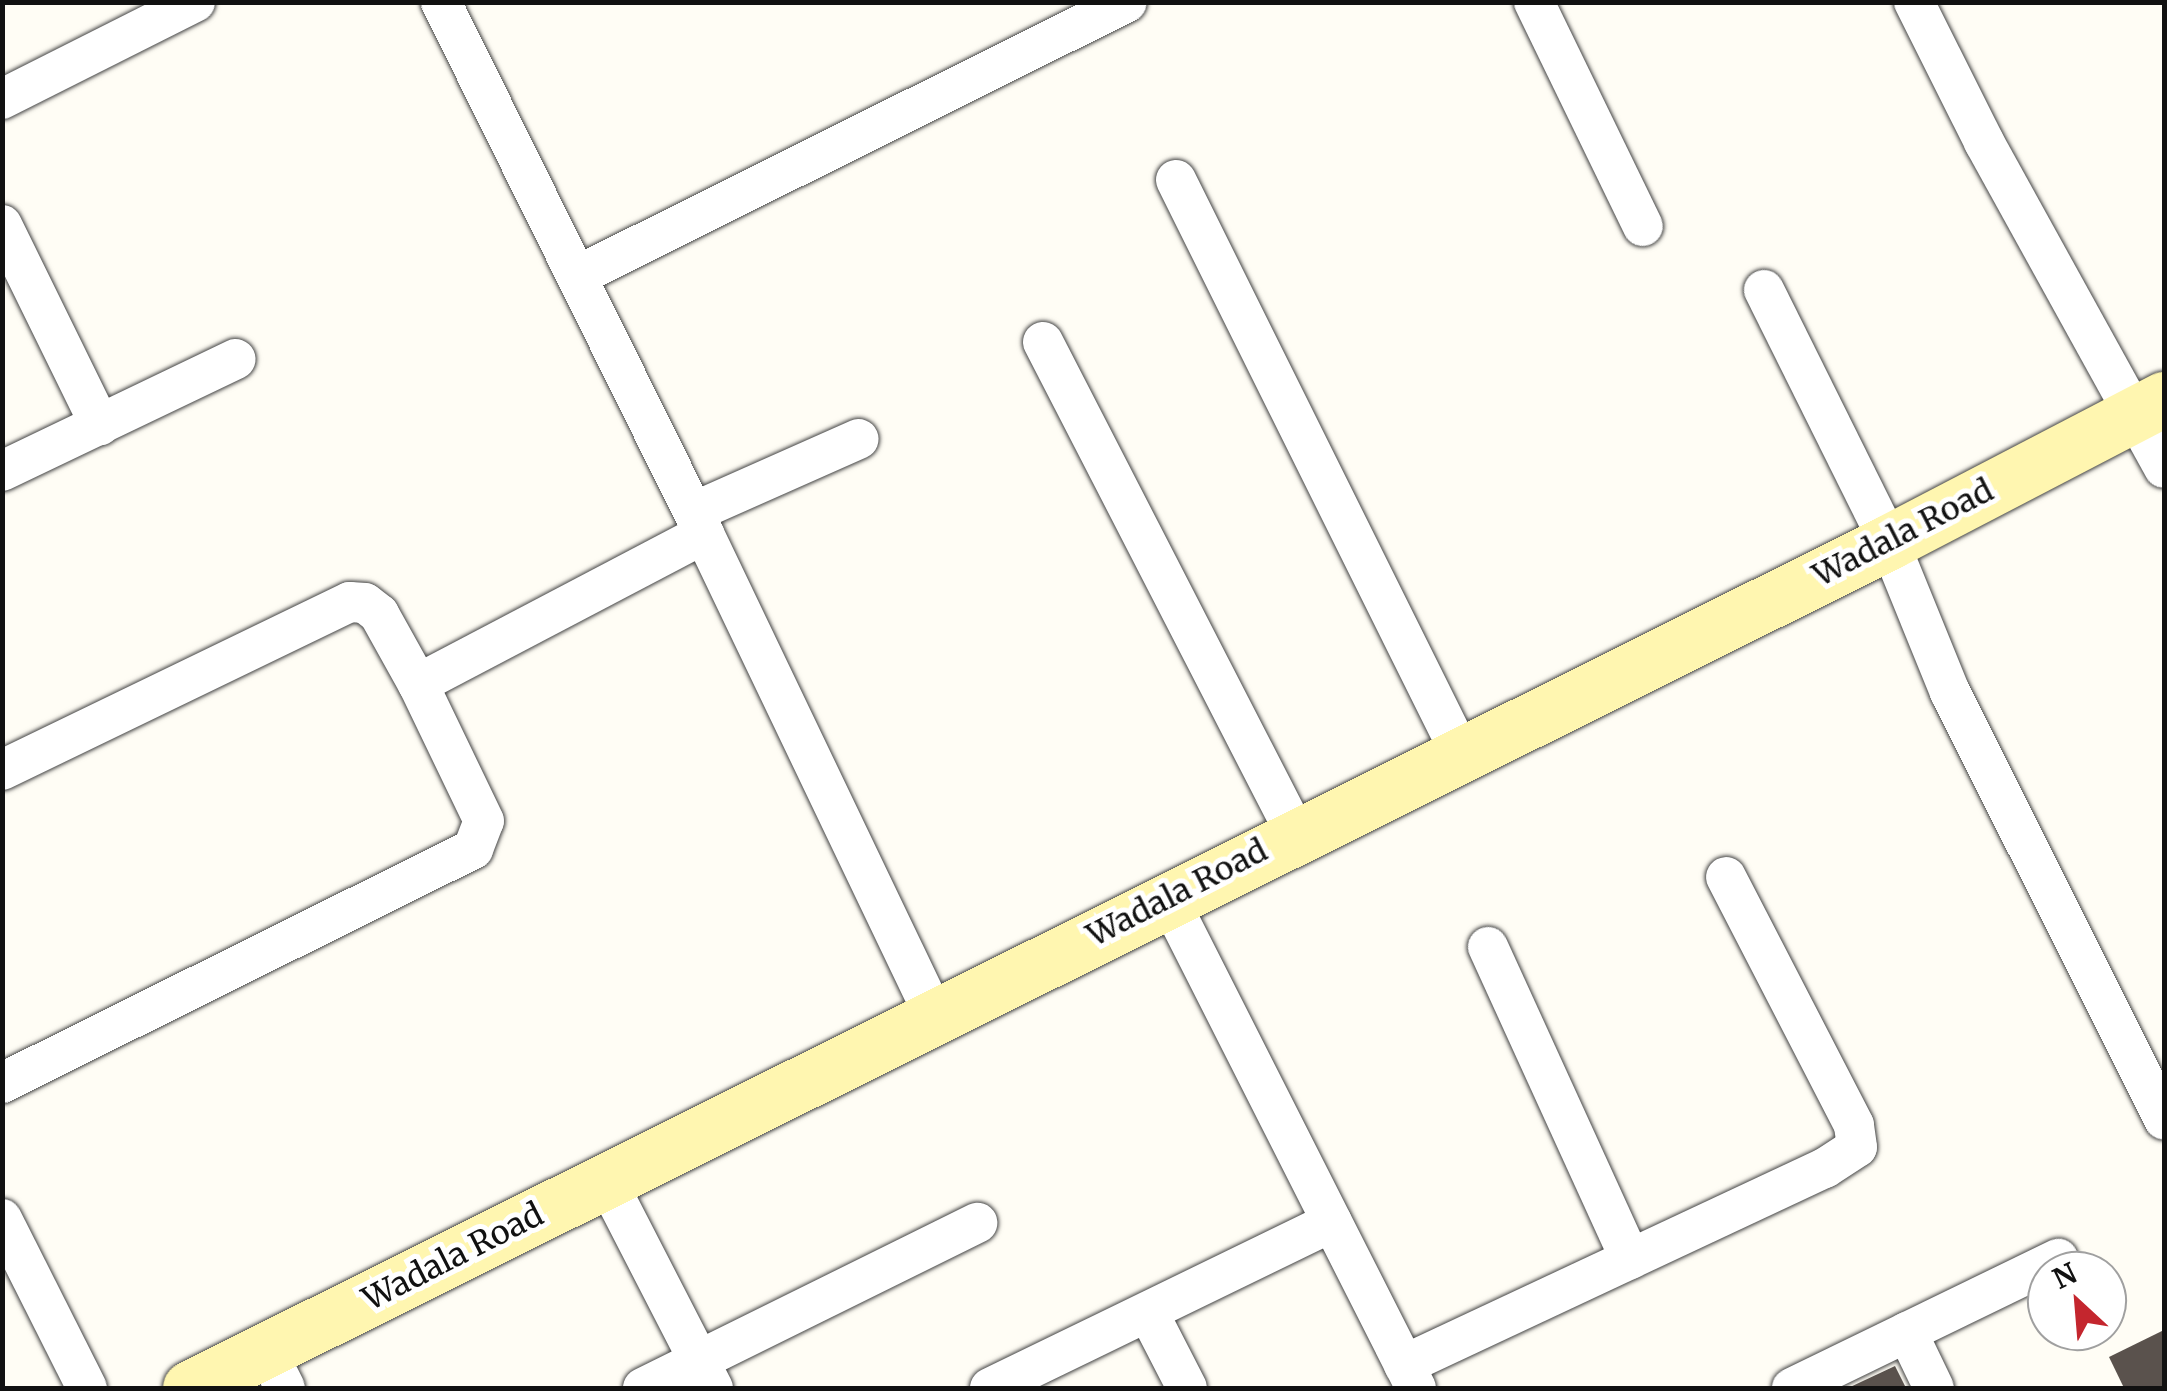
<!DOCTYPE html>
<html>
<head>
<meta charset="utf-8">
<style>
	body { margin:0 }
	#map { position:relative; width:2167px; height:1391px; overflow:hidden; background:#fffdf5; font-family:Merriweather,serif }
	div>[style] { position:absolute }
	.building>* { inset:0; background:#5a524d }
	.roads { filter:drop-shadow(0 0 2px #444) drop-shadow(0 0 2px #444) }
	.street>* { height:40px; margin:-20px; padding:0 20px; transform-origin:20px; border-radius:20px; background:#fff }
	.secondary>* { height:55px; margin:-27.5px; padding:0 27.5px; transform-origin:27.5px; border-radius:27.5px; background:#fff6b0 }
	span { translate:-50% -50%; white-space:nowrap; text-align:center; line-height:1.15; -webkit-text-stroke:10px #fff; paint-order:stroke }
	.street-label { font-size:32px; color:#111 }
	.frame { position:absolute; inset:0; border:5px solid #111; pointer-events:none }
	.north { position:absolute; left:2027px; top:1251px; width:100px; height:100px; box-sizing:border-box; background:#fff; border:2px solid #a0a0a0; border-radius:50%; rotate:334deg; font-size:28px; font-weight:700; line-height:40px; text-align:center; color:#111 }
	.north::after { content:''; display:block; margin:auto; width:35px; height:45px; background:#c4262e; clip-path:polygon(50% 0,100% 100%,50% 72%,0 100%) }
</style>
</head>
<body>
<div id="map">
	<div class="building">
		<div style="clip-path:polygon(2164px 1330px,2164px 1386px,2124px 1388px,2109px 1357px)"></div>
		<div style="clip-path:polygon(1895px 1366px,1906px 1388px,1848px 1388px)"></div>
	</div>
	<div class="roads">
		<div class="street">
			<div style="left:441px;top:2px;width:593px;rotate:63.69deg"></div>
			<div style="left:704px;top:534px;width:533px;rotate:64.44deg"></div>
			<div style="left:1534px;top:2px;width:249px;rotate:64.1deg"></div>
			<div style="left:1914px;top:2px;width:157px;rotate:63.4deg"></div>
			<div style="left:1984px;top:142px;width:372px;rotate:61.1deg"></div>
			<div style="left:2px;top:99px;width:216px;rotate:-26.7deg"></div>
			<div style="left:1176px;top:180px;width:639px;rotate:63.6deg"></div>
			<div style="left:2px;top:225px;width:223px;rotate:63.9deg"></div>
			<div style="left:577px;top:276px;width:614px;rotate:-26.48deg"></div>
			<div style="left:1764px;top:290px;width:281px;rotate:63.6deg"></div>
			<div style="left:1889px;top:542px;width:162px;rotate:67.9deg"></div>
			<div style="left:1950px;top:692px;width:478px;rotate:63.4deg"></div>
			<div style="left:1043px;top:342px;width:553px;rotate:62.79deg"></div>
			<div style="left:2px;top:471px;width:259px;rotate:-25.6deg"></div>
			<div style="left:694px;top:512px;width:180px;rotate:-23.9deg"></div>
			<div style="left:2px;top:770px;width:386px;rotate:-25.8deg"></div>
			<div style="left:350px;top:602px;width:15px;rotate:4deg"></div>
			<div style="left:365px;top:603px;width:18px;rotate:38deg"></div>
			<div style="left:379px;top:614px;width:80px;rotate:60.9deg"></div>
			<div style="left:1168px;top:898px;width:549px;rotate:63.16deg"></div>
			<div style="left:1488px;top:947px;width:343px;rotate:65.5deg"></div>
			<div style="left:2px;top:1083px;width:526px;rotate:-26.42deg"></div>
			<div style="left:473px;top:849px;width:30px;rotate:-69deg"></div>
			<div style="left:484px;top:821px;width:152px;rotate:-115.7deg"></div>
			<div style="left:418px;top:684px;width:323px;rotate:-27.7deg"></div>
			<div style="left:606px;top:1180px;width:234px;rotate:62.8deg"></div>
			<div style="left:2px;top:1219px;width:189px;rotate:63.3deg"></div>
			<div style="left:1148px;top:1312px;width:85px;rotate:62.8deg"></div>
			<div style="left:1907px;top:1332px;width:62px;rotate:64.3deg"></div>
			<div style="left:266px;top:1350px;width:42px;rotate:63.4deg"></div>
			<div style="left:1404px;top:1365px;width:465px;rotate:-25.1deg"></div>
			<div style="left:1825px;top:1168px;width:38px;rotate:-33deg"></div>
			<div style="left:1857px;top:1147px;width:22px;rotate:-98deg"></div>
			<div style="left:1854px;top:1125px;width:279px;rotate:-117.3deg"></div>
			<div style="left:643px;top:1388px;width:373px;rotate:-26.3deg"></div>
			<div style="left:990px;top:1388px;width:380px;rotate:-25.9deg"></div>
			<div style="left:1792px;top:1388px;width:296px;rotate:-25.9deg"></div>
		</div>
		<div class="secondary">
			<div style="left:190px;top:1388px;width:1898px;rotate:-26.47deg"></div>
			<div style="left:1889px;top:542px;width:310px;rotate:-27.5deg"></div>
		</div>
	</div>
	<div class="street-label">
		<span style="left:1903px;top:533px;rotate:-27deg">Wadala Road</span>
		<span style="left:1177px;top:893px;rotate:-27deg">Wadala Road</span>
		<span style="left:453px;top:1257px;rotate:-27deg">Wadala Road</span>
	</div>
	<div class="frame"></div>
	<div class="north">N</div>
</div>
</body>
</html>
